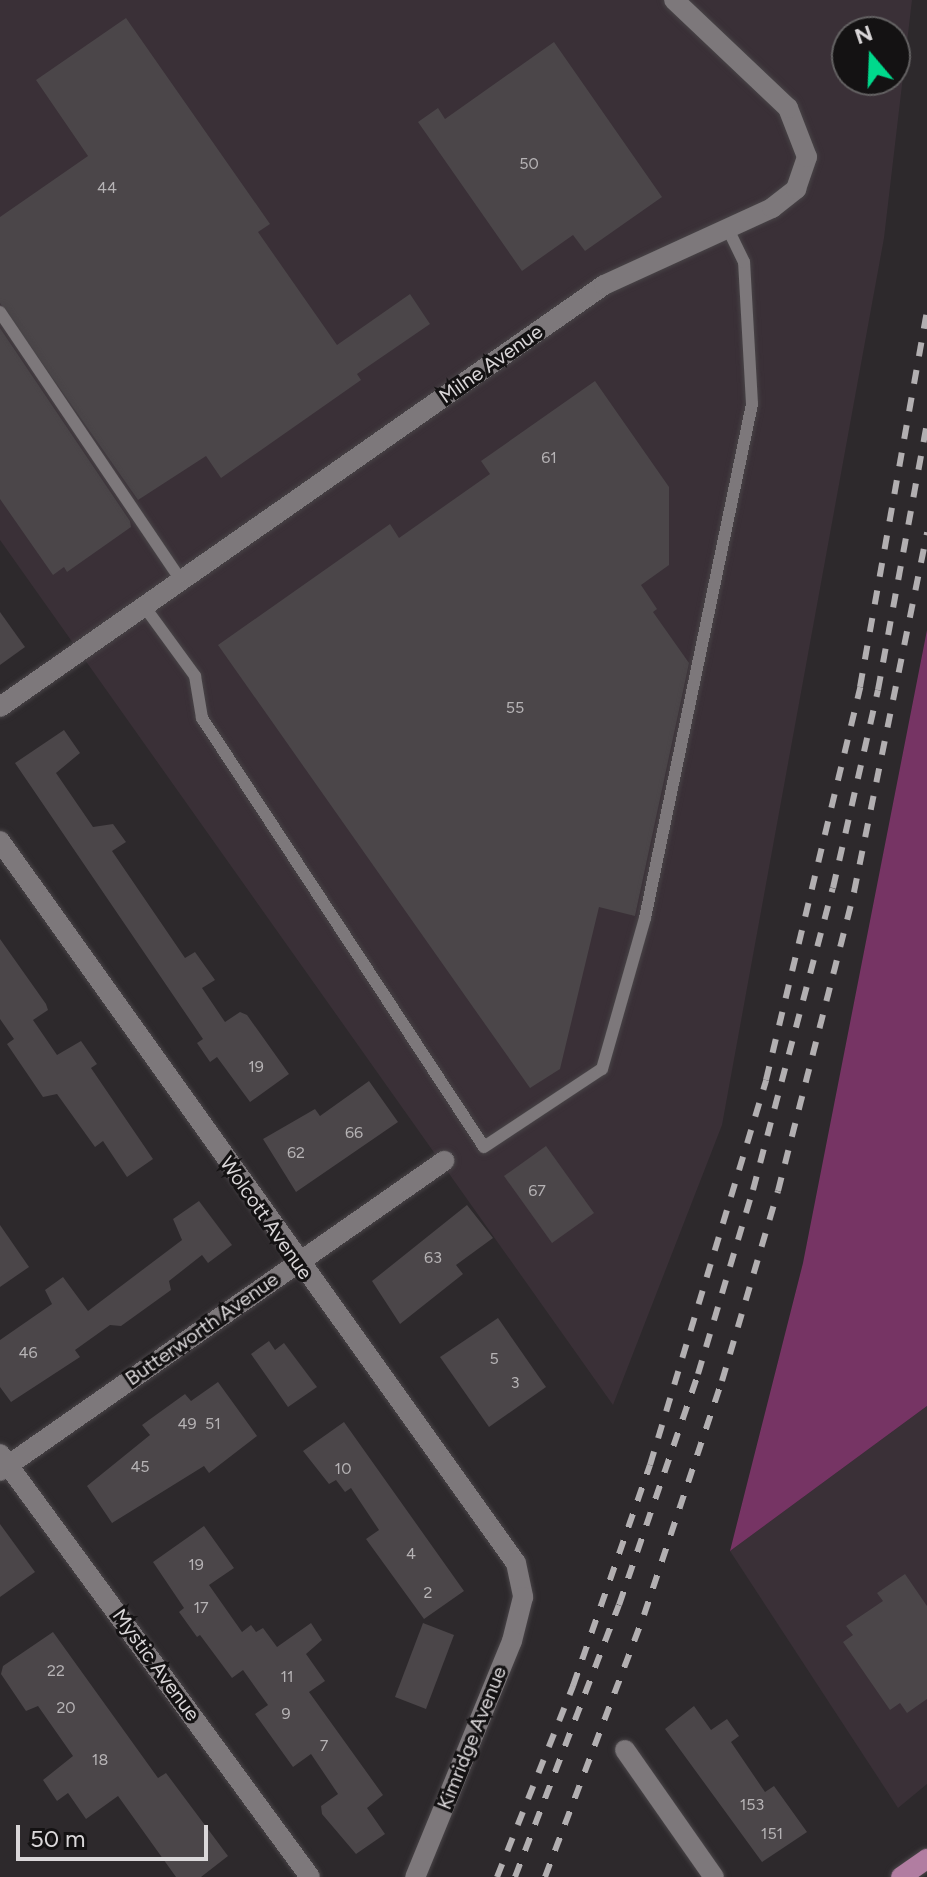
<!DOCTYPE html>
<html>
<head>
<meta charset="utf-8">
<style>
	body { margin:0 }
	#map { position:relative; width:927px; height:1877px; overflow:hidden; background:#2d292c; font-family:Figtree,sans-serif }
	div>[style] { position:absolute }
	.built>* { inset:0; background:#3a3037 }
	.green>* { inset:0; background:#763464 }
	.building>* { inset:0; background:#4b4649 }
	.roads { filter:drop-shadow(0 0 2px #484447) drop-shadow(0 0 2px #484447) }
	.lane>* { height:12px; margin:-6px; padding:0 6px; transform-origin:6px; border-radius:6px; background:#7d787b }
	.street>* { height:20px; margin:-10px; padding:0 10px; transform-origin:10px; border-radius:10px; background:#7d787b }
	.primary>* { height:20px; margin:-10px; padding:0 10px; transform-origin:10px; border-radius:10px; background:#b17da1 }
	.rail>* { height:6px; margin-top:-3px; transform-origin:0; background:repeating-linear-gradient(90deg,#b2afb1 0 14px,transparent 0 28px) }
	span { translate:-50% -50%; white-space:nowrap; text-align:center; line-height:1.15; -webkit-text-stroke:6px #141213; paint-order:stroke }
	.number-label { font-size:16px; color:#b6b3b5 }
	.number-label span { -webkit-text-stroke-width:0 }
	.street-label { font-size:20px; color:#dad7d9 }
	.north { position:absolute; left:831px; top:16px; width:80px; height:80px; box-sizing:border-box; background:#141213; border:2px solid #636162; border-radius:50%; rotate:341deg; font-size:22px; font-weight:700; line-height:32px; text-align:center; color:#dad7d9 }
	.north::after { content:''; display:block; margin:auto; width:28px; height:36px; background:#00d98c; clip-path:polygon(50% 0,100% 100%,50% 72%,0 100%) }
	.scale { position:absolute; left:16px; top:1825px; width:192px; height:36px; box-sizing:border-box; border:4px solid #dad7d9; border-top:0; padding-left:10px; font-size:24px; line-height:28px; white-space:nowrap; color:#dad7d9; -webkit-text-stroke:6px #141213; paint-order:stroke }
</style>
</head>
<body>
<div id="map">
	<div class="built">
		<div style="clip-path:polygon(evenodd,0 0,912px 0,884px 238px,722px 1125px,613px 1405px,0 540px,0 0,847px 32px,895px 32px,895px 80px,847px 80px,847px 32px)"></div>
		<div style="clip-path:polygon(927px 1406px,927px 1784px,898px 1808px,730px 1551px)"></div>
	</div>
	<div class="green">
		<div style="clip-path:polygon(927px 630px,927px 1406px,730px 1551px,803px 1263px)"></div>
	</div>
	<div class="building">
		<div style="clip-path:polygon(126px 18px,270px 224px,258px 232px,337px 345px,410px 294px,430px 324px,357px 374px,361px 380px,221px 478px,206px 456px,138px 500px,0 303px,0 217px,88px 156px,36px 80px)"></div>
		<div style="clip-path:polygon(554px 42px,662px 197px,585px 251px,573px 235px,522px 271px,418px 122px,438px 108px,445px 119px)"></div>
		<div style="clip-path:polygon(0 328px,130px 521px,131px 527px,67px 572px,64px 567px,53px 575px,0 499px)"></div>
		<div style="clip-path:polygon(595px 381px,669px 487px,669px 565px,641px 585px,657px 609px,653px 612px,689px 663px,635px 916px,599px 907px,560px 1069px,530px 1088px,218px 645px,390px 524px,399px 538px,490px 474px,481px 461px)"></div>
		<div style="clip-path:polygon(0 612px,25px 647px,0 665px)"></div>
		<div style="clip-path:polygon(64px 730px,80px 753px,56px 773px,93px 827px,113px 824px,126px 842px,112px 851px,185px 958px,195px 952px,215px 980px,202px 988px,225px 1022px,240px 1012px,247px 1015px,289px 1074px,250px 1102px,217px 1057px,210px 1062px,197px 1043px,203px 1039px,15px 763px)"></div>
		<div style="clip-path:polygon(0 939px,46px 1004px,48px 1010px,33px 1020px,57px 1055px,81px 1041px,97px 1064px,91px 1068px,153px 1159px,127px 1177px,103px 1141px,95px 1147px,57px 1094px,43px 1097px,7px 1044px,14px 1039px,0 1019px)"></div>
		<div style="clip-path:polygon(369px 1081px,398px 1122px,296px 1192px,263px 1139px,315px 1109px,320px 1116px)"></div>
		<div style="clip-path:polygon(546px 1146px,594px 1213px,552px 1243px,504px 1176px)"></div>
		<div style="clip-path:polygon(199px 1201px,232px 1245px,208px 1263px,202px 1255px,169px 1281px,171px 1290px,121px 1326px,110px 1325px,75px 1350px,80px 1357px,11px 1402px,0 1387px,0 1340px,52px 1304px,45px 1290px,63px 1277px,88px 1311px,182px 1240px,173px 1219px)"></div>
		<div style="clip-path:polygon(467px 1205px,493px 1238px,456px 1265px,463px 1274px,400px 1324px,372px 1281px)"></div>
		<div style="clip-path:polygon(0 1225px,29px 1267px,0 1287px)"></div>
		<div style="clip-path:polygon(498px 1318px,546px 1387px,489px 1427px,440px 1357px)"></div>
		<div style="clip-path:polygon(269px 1341px,275px 1350px,284px 1343px,317px 1387px,288px 1407px,251px 1354px)"></div>
		<div style="clip-path:polygon(218px 1382px,257px 1436px,209px 1473px,204px 1466px,112px 1523px,87px 1486px,150px 1435px,142px 1425px,185px 1394px,191px 1401px)"></div>
		<div style="clip-path:polygon(344px 1422px,464px 1591px,424px 1619px,366px 1539px,379px 1530px,351px 1488px,345px 1492px,336px 1480px,329px 1484px,303px 1451px)"></div>
		<div style="clip-path:polygon(0 1524px,35px 1572px,0 1597px)"></div>
		<div style="clip-path:polygon(204px 1526px,234px 1568px,209px 1585px,242px 1632px,251px 1625px,256px 1632px,263px 1628px,277px 1647px,311px 1623px,322px 1640px,306px 1654px,325px 1681px,309px 1692px,383px 1795px,367px 1808px,385px 1834px,356px 1854px,322px 1814px,321px 1806px,338px 1794px,311px 1754px,293px 1767px,255px 1714px,268px 1705px,243px 1670px,232px 1678px,200px 1635px,197px 1637px,179px 1612px,184px 1608px,153px 1562px)"></div>
		<div style="clip-path:polygon(905px 1574px,927px 1606px,927px 1699px,907px 1713px,900px 1703px,890px 1710px,843px 1642px,853px 1635px,846px 1626px,883px 1601px,877px 1593px)"></div>
		<div style="clip-path:polygon(423px 1623px,454px 1635px,426px 1709px,395px 1697px)"></div>
		<div style="clip-path:polygon(53px 1632px,158px 1778px,166px 1773px,228px 1856px,201px 1877px,176px 1877px,118px 1796px,86px 1819px,68px 1793px,57px 1801px,43px 1780px,73px 1756px,38px 1706px,26px 1711px,1px 1674px,3px 1666px)"></div>
		<div style="clip-path:polygon(694px 1706px,711px 1730px,727px 1719px,739px 1736px,731px 1742px,765px 1792px,774px 1786px,807px 1832px,762px 1862px,665px 1729px)"></div>
	</div>
	<div class="roads">
		<div class="lane">
			<div style="left:0;top:312px;width:323px;rotate:56deg"></div>
			<div style="left:144px;top:606px;width:87px;rotate:53.9deg"></div>
			<div style="left:195px;top:676px;width:43px;rotate:80.5deg"></div>
			<div style="left:202px;top:718px;width:513px;rotate:56.68deg"></div>
			<div style="left:484px;top:1147px;width:141px;rotate:-33.5deg"></div>
			<div style="left:602px;top:1069px;width:157px;rotate:-74.1deg"></div>
			<div style="left:645px;top:918px;width:525px;rotate:-78.24deg"></div>
			<div style="left:752px;top:404px;width:142px;rotate:-93.2deg"></div>
			<div style="left:744px;top:262px;width:37px;rotate:-116deg"></div>
		</div>
		<div class="street">
			<div style="left:0;top:707px;width:737px;rotate:-34.94deg"></div>
			<div style="left:604px;top:285px;width:185px;rotate:-24.6deg"></div>
			<div style="left:772px;top:208px;width:31px;rotate:-38deg"></div>
			<div style="left:796px;top:189px;width:34px;rotate:-71deg"></div>
			<div style="left:807px;top:157px;width:53px;rotate:-111.2deg"></div>
			<div style="left:788px;top:108px;width:157px;rotate:-136.5deg"></div>
			<div style="left:0;top:841px;width:887px;rotate:54.45deg"></div>
			<div style="left:516px;top:1563px;width:35px;rotate:78deg"></div>
			<div style="left:523px;top:1597px;width:45px;rotate:104deg"></div>
			<div style="left:512px;top:1641px;width:255px;rotate:112.3deg"></div>
			<div style="left:0;top:1454px;width:524px;rotate:53.76deg"></div>
			<div style="left:0;top:1471px;width:542px;rotate:-34.92deg"></div>
			<div style="left:625px;top:1750px;width:155px;rotate:55deg"></div>
		</div>
		<div class="primary">
			<div style="left:901px;top:1877px;width:32px;rotate:-35deg"></div>
		</div>
	</div>
	<div class="rail">
		<div style="left:497px;top:1877px;width:206px;rotate:-68.3deg"></div>
		<div style="left:573px;top:1686px;width:234px;rotate:-70.8deg"></div>
		<div style="left:650px;top:1465px;width:402px;rotate:-73.2deg"></div>
		<div style="left:766px;top:1080px;width:404px;rotate:-76.5deg"></div>
		<div style="left:860px;top:687px;width:383px;rotate:-79.9deg"></div>
		<div style="left:515px;top:1877px;width:291px;rotate:-69.1deg"></div>
		<div style="left:619px;top:1605px;width:244px;rotate:-71.1deg"></div>
		<div style="left:698px;top:1374px;width:192px;rotate:-73.4deg"></div>
		<div style="left:753px;top:1190px;width:312px;rotate:-75.2deg"></div>
		<div style="left:833px;top:888px;width:203px;rotate:-77.2deg"></div>
		<div style="left:878px;top:690px;width:271px;rotate:-79.6deg"></div>
		<div style="left:545px;top:1877px;width:280px;rotate:-69.3deg"></div>
		<div style="left:644px;top:1615px;width:247px;rotate:-71.6deg"></div>
		<div style="left:722px;top:1381px;width:198px;rotate:-73.6deg"></div>
		<div style="left:778px;top:1191px;width:309px;rotate:-75.7deg"></div>
		<div style="left:854px;top:892px;width:367px;rotate:-78.5deg"></div>
	</div>
	<div class="number-label">
		<span style="left:529px;top:164px">50</span>
		<span style="left:107px;top:188px">44</span>
		<span style="left:549px;top:458px">61</span>
		<span style="left:515px;top:708px">55</span>
		<span style="left:256px;top:1067px">19</span>
		<span style="left:354px;top:1133px">66</span>
		<span style="left:296px;top:1153px">62</span>
		<span style="left:537px;top:1191px">67</span>
		<span style="left:433px;top:1258px">63</span>
		<span style="left:28px;top:1353px">46</span>
		<span style="left:494px;top:1359px">5</span>
		<span style="left:515px;top:1383px">3</span>
		<span style="left:187px;top:1424px">49</span>
		<span style="left:213px;top:1424px">51</span>
		<span style="left:140px;top:1467px">45</span>
		<span style="left:343px;top:1469px">10</span>
		<span style="left:411px;top:1554px">4</span>
		<span style="left:196px;top:1565px">19</span>
		<span style="left:428px;top:1593px">2</span>
		<span style="left:201px;top:1608px">17</span>
		<span style="left:56px;top:1671px">22</span>
		<span style="left:287px;top:1677px">11</span>
		<span style="left:66px;top:1708px">20</span>
		<span style="left:286px;top:1714px">9</span>
		<span style="left:324px;top:1746px">7</span>
		<span style="left:100px;top:1760px">18</span>
		<span style="left:752px;top:1805px">153</span>
		<span style="left:772px;top:1834px">151</span>
	</div>
	<div class="street-label">
		<span style="left:491px;top:364px;rotate:-35deg">Milne Avenue</span>
		<span style="left:266px;top:1218px;rotate:55deg">Wolcott Avenue</span>
		<span style="left:202px;top:1329px;rotate:-35deg">Butterworth Avenue</span>
		<span style="left:156px;top:1665px;rotate:54deg">Mystic Avenue</span>
		<span style="left:472px;top:1738px;rotate:-68deg">Kimridge Avenue</span>
	</div>
	<div class="north">N</div>
	<div class="scale">50 m</div>
</div>
</body>
</html>
